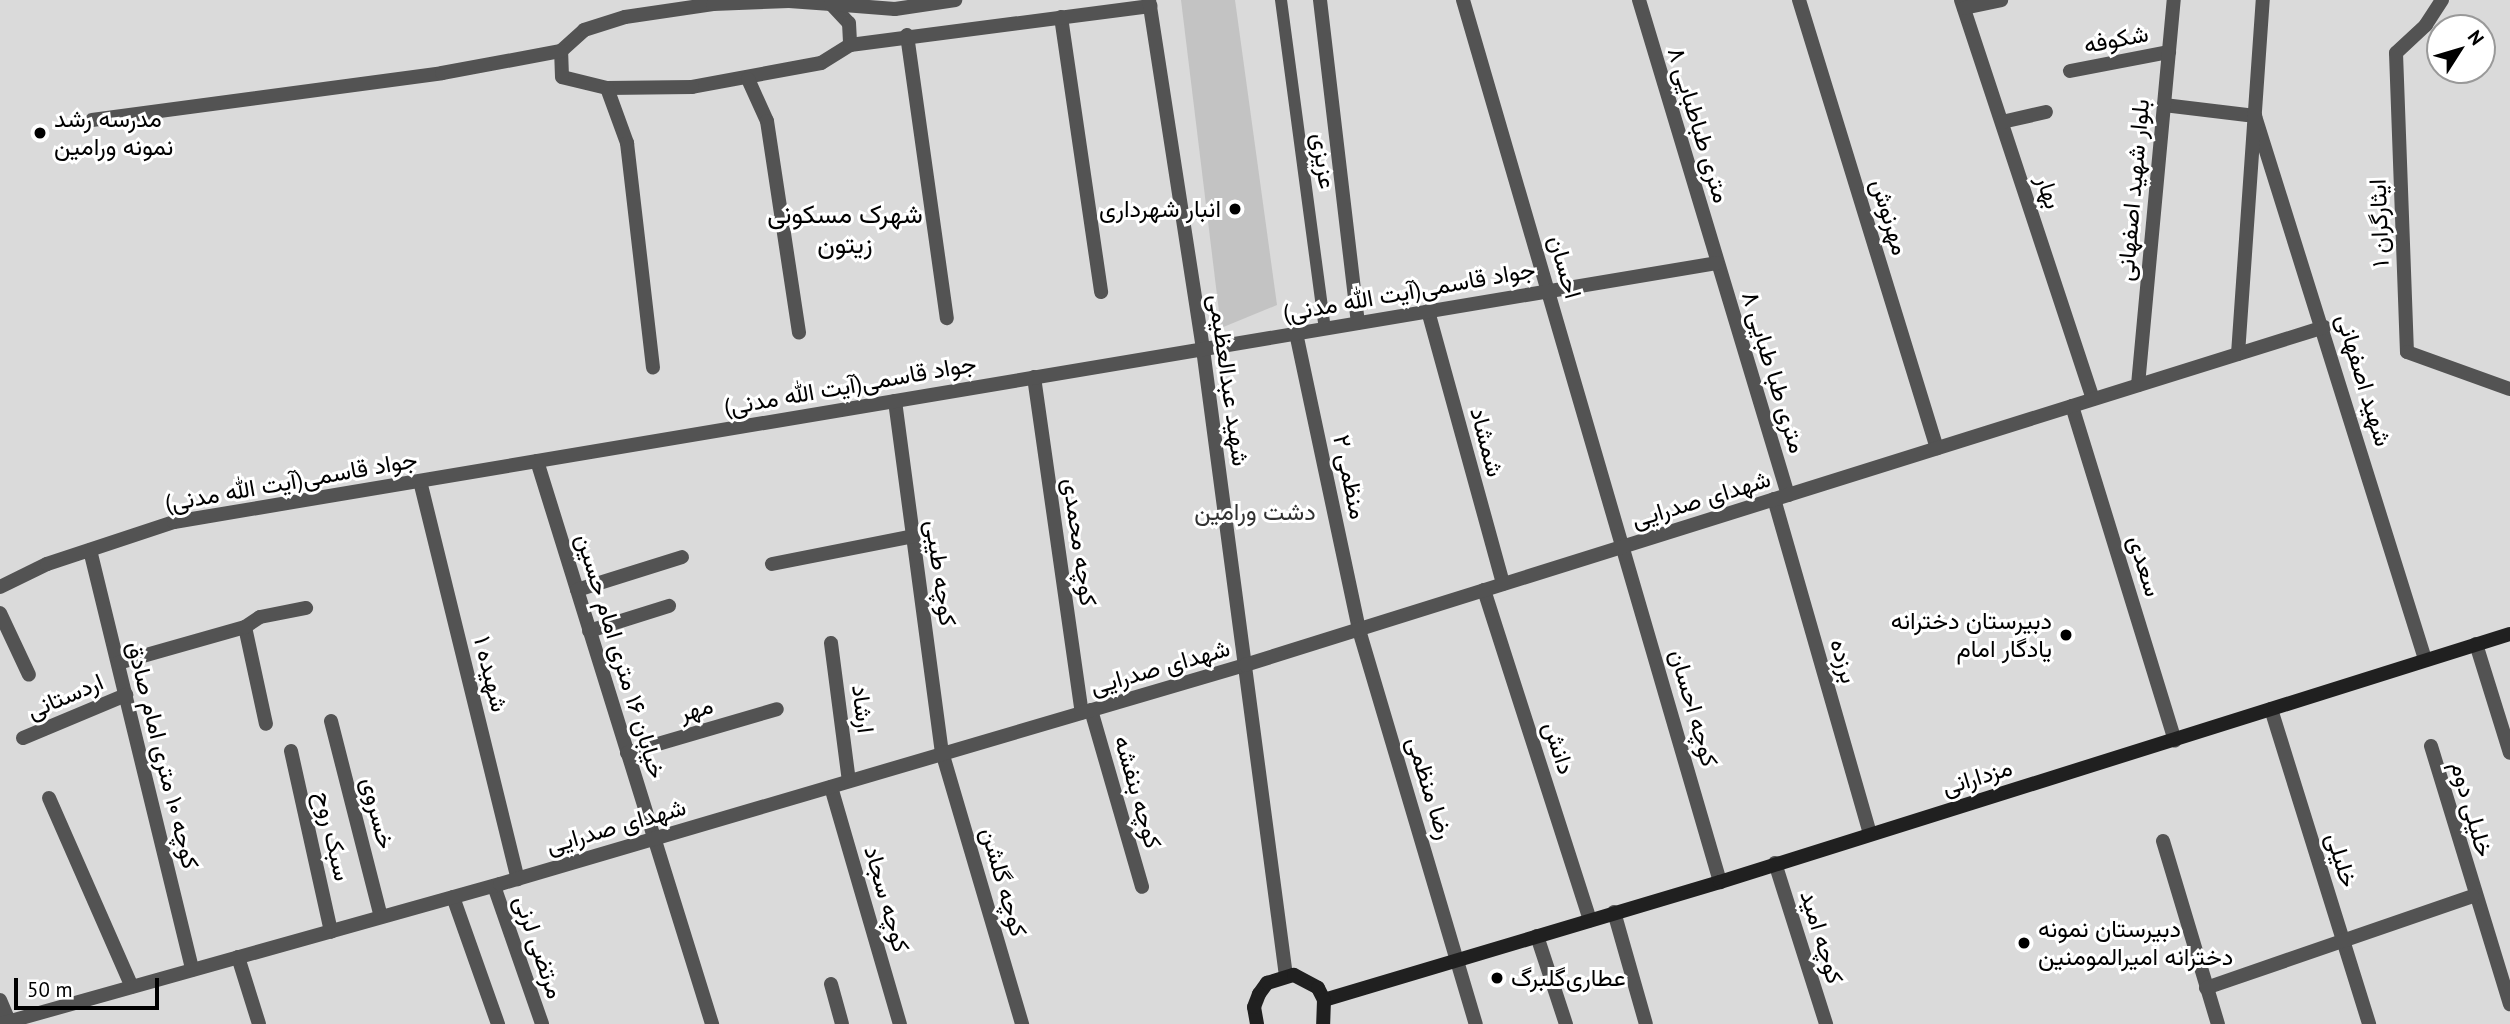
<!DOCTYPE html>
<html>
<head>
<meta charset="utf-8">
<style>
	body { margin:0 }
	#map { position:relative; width:2510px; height:1024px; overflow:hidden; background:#fff; font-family:"PT Sans",Vazirmatn,sans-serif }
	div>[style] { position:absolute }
	.green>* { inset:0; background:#dadada }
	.building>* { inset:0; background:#c3c3c3 }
	.service>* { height:12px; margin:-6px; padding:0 6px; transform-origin:6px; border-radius:6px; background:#535353 }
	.minor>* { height:14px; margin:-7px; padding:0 7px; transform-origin:7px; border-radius:7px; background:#535353 }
	.tertiary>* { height:14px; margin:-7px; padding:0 7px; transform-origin:7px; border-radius:7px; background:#535353 }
	.secondary>* { height:14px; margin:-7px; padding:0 7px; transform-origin:7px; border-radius:7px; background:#202020 }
	.dots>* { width:19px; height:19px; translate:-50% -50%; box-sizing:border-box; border:4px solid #fff; border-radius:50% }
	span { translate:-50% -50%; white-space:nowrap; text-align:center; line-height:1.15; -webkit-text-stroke:6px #fff; paint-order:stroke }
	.street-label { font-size:24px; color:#000 }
	.poi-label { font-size:24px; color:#000 }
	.left { translate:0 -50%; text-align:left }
	.right { translate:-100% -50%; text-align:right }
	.park-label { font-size:24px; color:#313131 }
	.neighbourhood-label { font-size:26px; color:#000 }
	.north { position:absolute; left:2426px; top:14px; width:70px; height:70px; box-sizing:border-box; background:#fff; border:2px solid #999; border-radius:50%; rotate:53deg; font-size:19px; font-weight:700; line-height:28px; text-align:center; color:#000 }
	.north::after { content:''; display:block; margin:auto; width:24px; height:32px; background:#000; clip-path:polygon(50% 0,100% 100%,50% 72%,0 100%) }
	.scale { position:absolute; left:14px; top:978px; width:145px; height:32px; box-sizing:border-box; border:4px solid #000; border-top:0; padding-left:9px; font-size:21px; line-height:24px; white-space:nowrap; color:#000; -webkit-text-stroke:5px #fff; paint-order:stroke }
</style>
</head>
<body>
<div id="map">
	<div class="green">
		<div style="clip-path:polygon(evenodd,0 0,2510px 0,2510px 1024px,0 1024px,0 0,2440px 28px,2482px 28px,2482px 70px,2440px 70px,2440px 28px)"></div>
	</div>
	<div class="building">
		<div style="clip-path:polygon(1181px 0,1235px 0,1277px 305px,1221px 328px)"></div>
	</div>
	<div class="service">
		<div style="left:1281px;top:0;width:331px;rotate:82.4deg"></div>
	</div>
	<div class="minor">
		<div style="left:1320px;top:0;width:325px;rotate:83.3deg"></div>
		<div style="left:1463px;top:0;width:919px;rotate:73.75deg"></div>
		<div style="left:1639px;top:0;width:517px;rotate:73.25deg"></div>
		<div style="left:1799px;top:0;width:469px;rotate:72.9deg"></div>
		<div style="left:1961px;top:0;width:420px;rotate:71.7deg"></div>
		<div style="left:2442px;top:0;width:30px;rotate:123deg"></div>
		<div style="left:2426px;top:25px;width:41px;rotate:137deg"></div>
		<div style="left:2396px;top:53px;width:299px;rotate:87.9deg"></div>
		<div style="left:2407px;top:352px;width:109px;rotate:19.8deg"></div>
		<div style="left:789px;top:1px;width:42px;rotate:4.1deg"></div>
		<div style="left:831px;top:4px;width:26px;rotate:47deg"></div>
		<div style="left:849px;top:23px;width:22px;rotate:87deg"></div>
		<div style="left:850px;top:45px;width:34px;rotate:148deg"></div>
		<div style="left:821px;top:63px;width:131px;rotate:169.5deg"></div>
		<div style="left:692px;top:87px;width:85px;rotate:179.3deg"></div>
		<div style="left:607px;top:88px;width:46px;rotate:-166.3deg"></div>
		<div style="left:562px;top:77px;width:26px;rotate:-92deg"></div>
		<div style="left:561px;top:51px;width:31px;rotate:-42deg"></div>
		<div style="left:584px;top:30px;width:43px;rotate:-17.6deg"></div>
		<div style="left:625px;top:17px;width:89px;rotate:-8.4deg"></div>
		<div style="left:713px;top:4px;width:76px;rotate:-2.3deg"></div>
		<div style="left:831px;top:4px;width:64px;rotate:4.5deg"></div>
		<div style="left:895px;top:9px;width:61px;rotate:-8.5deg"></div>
		<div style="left:1964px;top:8px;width:38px;rotate:-12deg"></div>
		<div style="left:1061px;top:17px;width:278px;rotate:81.7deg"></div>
		<div style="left:907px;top:35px;width:286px;rotate:82deg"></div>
		<div style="left:850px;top:45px;width:303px;rotate:-7.4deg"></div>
		<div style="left:2070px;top:71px;width:101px;rotate:-10.9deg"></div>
		<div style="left:748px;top:79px;width:46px;rotate:65.7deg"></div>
		<div style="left:767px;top:121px;width:214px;rotate:81.4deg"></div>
		<div style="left:607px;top:88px;width:59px;rotate:70deg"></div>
		<div style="left:627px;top:143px;width:226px;rotate:83.4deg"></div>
		<div style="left:2164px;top:105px;width:92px;rotate:6.9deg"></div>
		<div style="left:2255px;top:116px;width:569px;rotate:72.62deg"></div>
		<div style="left:92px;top:120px;width:353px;rotate:-7.6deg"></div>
		<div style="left:442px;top:73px;width:121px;rotate:-10.5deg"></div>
		<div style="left:2002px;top:122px;width:45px;rotate:-12.8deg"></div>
		<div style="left:1428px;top:311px;width:283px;rotate:74.6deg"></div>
		<div style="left:1296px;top:333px;width:304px;rotate:78deg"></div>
		<div style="left:1359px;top:630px;width:411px;rotate:73.5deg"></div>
		<div style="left:1034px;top:377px;width:339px;rotate:81.9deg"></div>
		<div style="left:895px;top:401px;width:354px;rotate:82.4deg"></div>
		<div style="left:942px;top:752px;width:284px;rotate:73.6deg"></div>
		<div style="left:2072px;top:406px;width:350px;rotate:72.9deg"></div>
		<div style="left:537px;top:461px;width:590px;rotate:72.73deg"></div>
		<div style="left:420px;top:481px;width:410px;rotate:76.2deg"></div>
		<div style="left:1774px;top:499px;width:348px;rotate:74deg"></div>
		<div style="left:90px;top:550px;width:432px;rotate:76.3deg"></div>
		<div style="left:772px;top:564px;width:144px;rotate:-11.2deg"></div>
		<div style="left:577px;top:590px;width:110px;rotate:-17.4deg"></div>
		<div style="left:1484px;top:590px;width:347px;rotate:72.2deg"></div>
		<div style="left:0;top:613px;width:68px;rotate:64.9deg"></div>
		<div style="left:245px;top:627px;width:99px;rotate:77.8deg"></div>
		<div style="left:589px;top:631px;width:84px;rotate:-17.4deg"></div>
		<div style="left:831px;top:643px;width:139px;rotate:82.6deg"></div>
		<div style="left:2476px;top:644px;width:114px;rotate:72.7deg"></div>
		<div style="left:118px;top:663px;width:132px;rotate:-15.8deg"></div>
		<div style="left:245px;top:627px;width:18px;rotate:-34deg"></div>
		<div style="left:260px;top:617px;width:47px;rotate:-11.1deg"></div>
		<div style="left:2271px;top:709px;width:330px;rotate:72.7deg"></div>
		<div style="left:1091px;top:710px;width:184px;rotate:73.9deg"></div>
		<div style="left:331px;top:721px;width:202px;rotate:75.7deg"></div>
		<div style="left:23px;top:738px;width:112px;rotate:-22.7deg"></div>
		<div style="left:2431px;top:746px;width:270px;rotate:73deg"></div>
		<div style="left:291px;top:751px;width:185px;rotate:77.5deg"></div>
		<div style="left:627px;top:753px;width:156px;rotate:-16.3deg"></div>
		<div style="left:831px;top:787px;width:247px;rotate:73.8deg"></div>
		<div style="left:49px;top:798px;width:206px;rotate:66.3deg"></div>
		<div style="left:2163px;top:841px;width:191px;rotate:73.3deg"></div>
		<div style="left:1775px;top:863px;width:169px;rotate:72.4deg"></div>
		<div style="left:494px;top:886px;width:146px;rotate:70.8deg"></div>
		<div style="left:453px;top:897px;width:135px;rotate:70.5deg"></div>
		<div style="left:1614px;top:912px;width:116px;rotate:74.1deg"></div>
		<div style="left:1537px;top:936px;width:93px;rotate:71.8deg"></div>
		<div style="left:238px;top:957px;width:70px;rotate:72.6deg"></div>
		<div style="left:831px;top:984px;width:41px;rotate:74.6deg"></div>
		<div style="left:2206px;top:988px;width:282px;rotate:-19deg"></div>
		<div style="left:0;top:1000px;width:23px;rotate:67deg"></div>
	</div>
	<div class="tertiary">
		<div style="left:1149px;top:0;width:353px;rotate:81.2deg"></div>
		<div style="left:1203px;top:349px;width:632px;rotate:82.46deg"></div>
		<div style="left:2238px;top:354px;width:355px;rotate:-86deg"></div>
		<div style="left:2138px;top:385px;width:387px;rotate:-84.7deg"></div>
		<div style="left:0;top:587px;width:52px;rotate:-26.1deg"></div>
		<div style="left:47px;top:564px;width:134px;rotate:-18.3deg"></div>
		<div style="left:174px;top:522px;width:1564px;rotate:-9.53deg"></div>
		<div style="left:0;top:1024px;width:519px;rotate:-15.64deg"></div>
		<div style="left:500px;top:884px;width:777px;rotate:-16.38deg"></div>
		<div style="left:1245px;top:665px;width:1131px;rotate:-17.39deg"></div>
	</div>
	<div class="secondary">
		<div style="left:1324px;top:1000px;width:413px;rotate:-16.6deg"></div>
		<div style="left:1720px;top:882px;width:828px;rotate:-17.43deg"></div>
		<div style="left:1257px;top:1024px;width:17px;rotate:-100deg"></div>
		<div style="left:1254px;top:1007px;width:14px;rotate:-69deg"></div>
		<div style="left:1259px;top:994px;width:14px;rotate:-54deg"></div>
		<div style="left:1267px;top:983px;width:28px;rotate:-17deg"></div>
		<div style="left:1294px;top:975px;width:27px;rotate:28deg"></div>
		<div style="left:1318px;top:988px;width:13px;rotate:63deg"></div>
		<div style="left:1324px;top:1000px;width:24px;rotate:92deg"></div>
	</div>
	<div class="dots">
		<div style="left:40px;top:133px;background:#000"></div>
		<div style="left:1235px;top:209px;background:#000"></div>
		<div style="left:2066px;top:635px;background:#000"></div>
		<div style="left:2024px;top:943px;background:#000"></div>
		<div style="left:1497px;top:978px;background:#000"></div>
	</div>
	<div class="street-label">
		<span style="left:2116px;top:39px;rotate:-11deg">شکوفه</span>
		<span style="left:1699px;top:125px;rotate:73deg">۸ متری طباطبایی</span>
		<span style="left:1324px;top:161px;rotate:82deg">عزیزی</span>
		<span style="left:2133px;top:190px;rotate:-85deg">بلوار شهید اصفهانی</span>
		<span style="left:2049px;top:192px;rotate:72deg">بهار</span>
		<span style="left:1890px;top:217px;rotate:73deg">مهرنوش</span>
		<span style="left:2379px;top:223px;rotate:-92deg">ایثارگران ۱</span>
		<span style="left:1565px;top:267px;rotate:74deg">احسان</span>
		<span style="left:1409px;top:291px;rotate:-10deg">جواد قاسمی(آیت الله مدنی)</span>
		<span style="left:1774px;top:372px;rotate:73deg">۸ متری طبا طبایی</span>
		<span style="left:1229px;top:380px;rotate:82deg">شهید عبدالعظیمی</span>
		<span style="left:2364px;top:380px;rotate:73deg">شهید اصفهانی</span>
		<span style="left:850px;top:385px;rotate:-10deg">جواد قاسمی(آیت الله مدنی)</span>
		<span style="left:1487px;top:442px;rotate:75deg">شمشاد</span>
		<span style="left:1350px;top:477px;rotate:78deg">منظمی ۲</span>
		<span style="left:291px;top:481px;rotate:-10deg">جواد قاسمی(آیت الله مدنی)</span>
		<span style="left:1701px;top:499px;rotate:-17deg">شهدای صدرایی</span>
		<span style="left:1080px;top:542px;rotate:82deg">کوچه محمدی</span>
		<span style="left:2145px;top:566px;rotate:73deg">سعدی</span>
		<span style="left:941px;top:573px;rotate:82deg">کوچه طیبی</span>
		<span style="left:621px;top:656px;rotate:73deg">خیابان ۱۶ متری امام حسین</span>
		<span style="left:1844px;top:661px;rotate:74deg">برزده</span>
		<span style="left:1160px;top:667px;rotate:-16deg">شهدای صدرایی</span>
		<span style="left:491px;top:674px;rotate:76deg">شهیده ۱</span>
		<span style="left:65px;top:696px;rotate:-23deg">اردستانی</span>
		<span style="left:1694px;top:708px;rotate:74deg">کوچه احسان</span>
		<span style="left:696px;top:709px;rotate:-16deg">مهر</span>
		<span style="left:863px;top:709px;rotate:83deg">ارشاد</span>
		<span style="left:1559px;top:748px;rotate:72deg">دانش</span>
		<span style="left:163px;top:755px;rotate:76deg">کوچه ۱۰ متری امام صادق</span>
		<span style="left:1977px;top:777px;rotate:-17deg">مزدارانی</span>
		<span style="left:1430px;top:788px;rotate:73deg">رضا منظمی</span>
		<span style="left:1138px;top:792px;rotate:74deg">کوچه بنفشه</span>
		<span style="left:2472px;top:809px;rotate:74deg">خلیلی دوم</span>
		<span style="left:378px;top:813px;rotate:76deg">خسروی</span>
		<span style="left:616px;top:826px;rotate:-16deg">شهدای صدرایی</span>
		<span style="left:333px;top:836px;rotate:77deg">سبک روح</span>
		<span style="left:2342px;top:860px;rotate:73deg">خلیلی</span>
		<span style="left:1004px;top:882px;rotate:74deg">کوچه گلشن</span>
		<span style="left:887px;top:899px;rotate:74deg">کوچه سجاد</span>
		<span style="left:1822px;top:937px;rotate:73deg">کوچه امید</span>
		<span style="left:539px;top:947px;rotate:71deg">مرتضی لرنی</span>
	</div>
	<div class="poi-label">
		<span class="left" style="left:54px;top:133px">مدرسه رشد<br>نمونه ورامین</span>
		<span class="right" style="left:1221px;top:209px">انبار شهرداری</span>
		<span class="right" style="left:2052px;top:635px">دبیرستان دخترانه<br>یادگار امام</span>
		<span class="left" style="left:2038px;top:943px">دبیرستان نمونه<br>دخترانه امیرالمومنین</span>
		<span class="left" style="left:1511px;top:978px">عطاری‌گلبرگ</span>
	</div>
	<div class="park-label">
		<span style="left:1255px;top:512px">دشت ورامین</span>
	</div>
	<div class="neighbourhood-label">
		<span style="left:845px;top:229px">شهرک مسکونی<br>زیتون</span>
	</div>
	<div class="north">N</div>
	<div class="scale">50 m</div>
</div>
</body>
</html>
